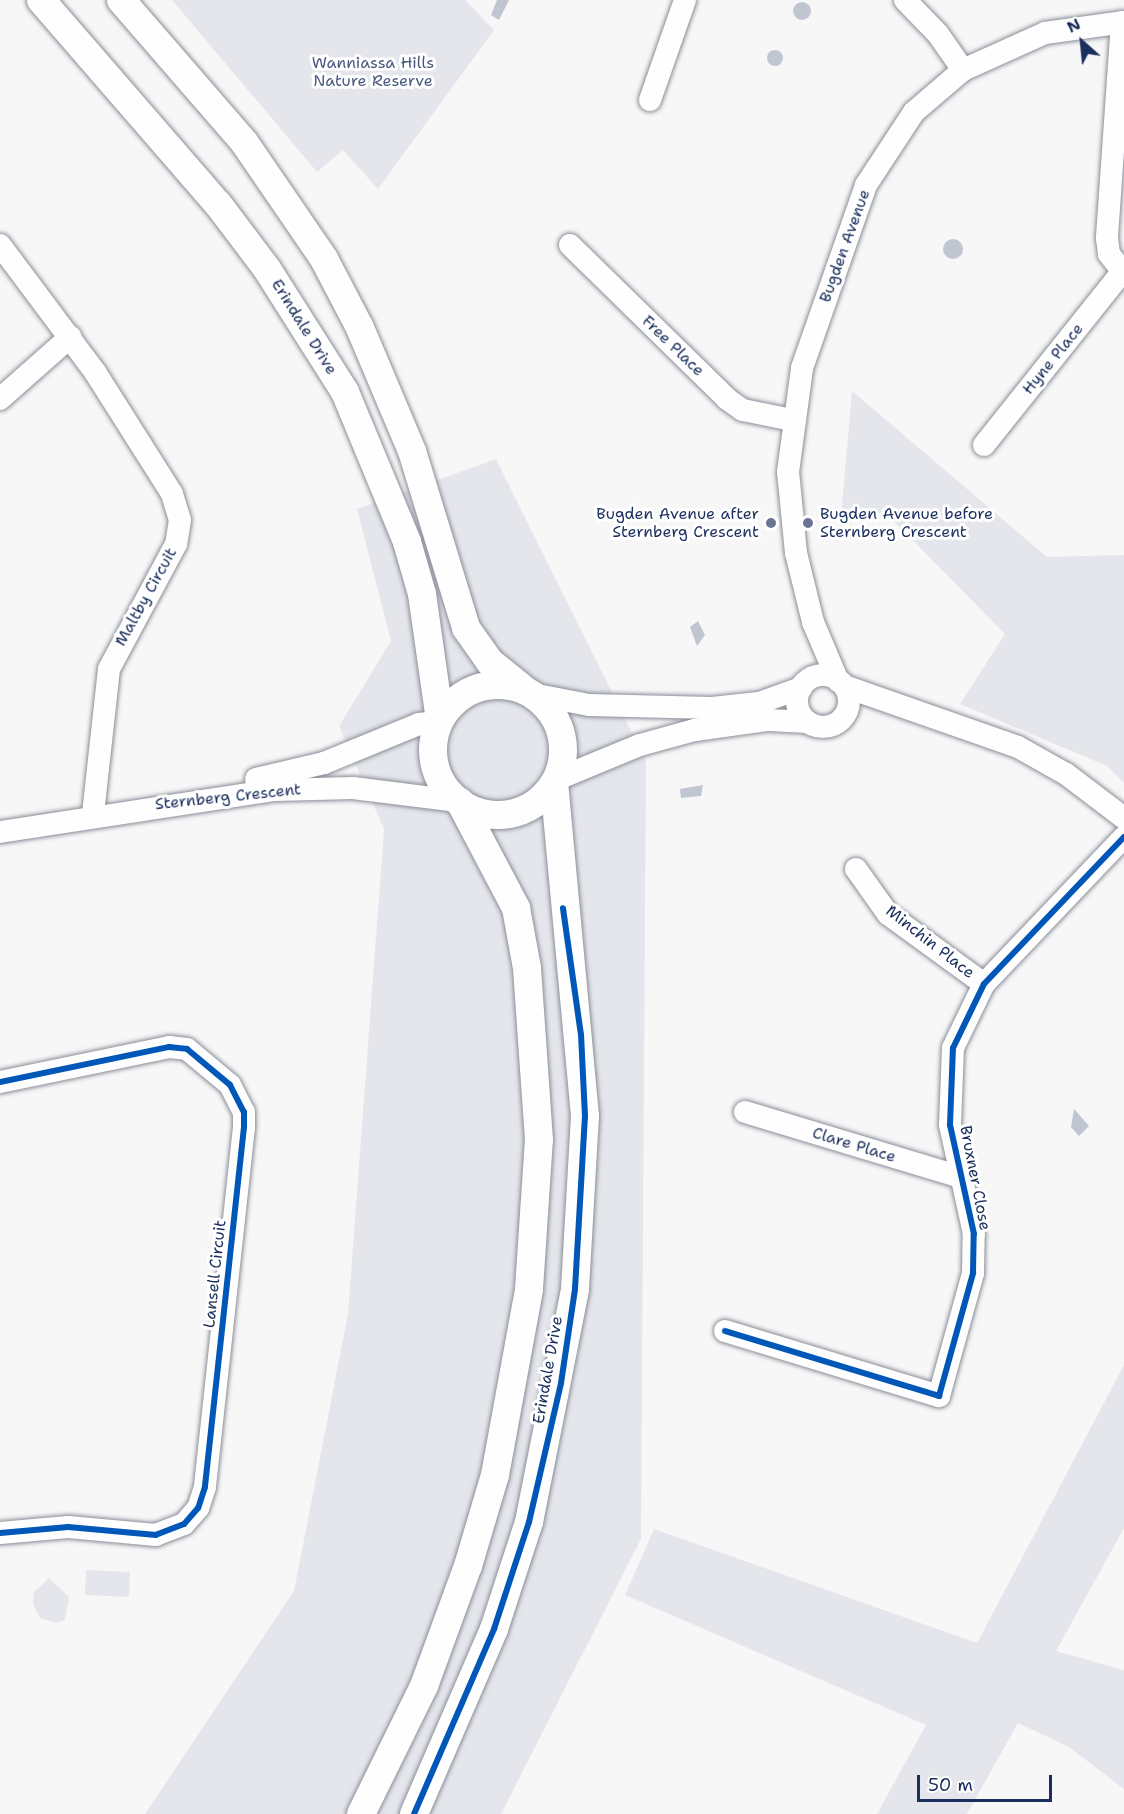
<!DOCTYPE html>
<html>
<head>
<meta charset="utf-8">
<style>
	body { margin:0 }
	#map { position:relative; width:1124px; height:1814px; overflow:hidden; background:#f7f7f8; font-family:"Shantell Sans",sans-serif }
	div>[style] { position:absolute }
	.green>* { inset:0; background:#e5e6ec }
	.water>* { inset:0; background:#c0c5d2 }
	.round { border-radius:50% }
	.roads { filter:drop-shadow(0 0 2px #8a8e97) drop-shadow(0 0 2px #8a8e97) }
	.minor>* { height:22px; margin:-11px; padding:0 11px; transform-origin:11px; border-radius:11px; background:#fefefe }
	.minor>.ring { margin:-11px; padding:0; box-sizing:content-box; background:none; border:22px solid #fefefe; border-radius:50% }
	.major>* { height:28px; margin:-14px; padding:0 14px; transform-origin:14px; border-radius:14px; background:#fefefe }
	.major>.ring { margin:-14px; padding:0; box-sizing:content-box; background:none; border:28px solid #fefefe; border-radius:50% }
	.cycleway>* { height:6px; margin:-3px; padding:0 3px; transform-origin:3px; border-radius:3px; background:#0057b8 }
	.dots>* { width:16px; height:16px; translate:-50% -50%; box-sizing:border-box; border:3px solid #fff; border-radius:50% }
	span { translate:-50% -50%; white-space:nowrap; text-align:center; line-height:1.15; -webkit-text-stroke:6px #fff; paint-order:stroke }
	.park-label { font-size:16px; color:#4a5a7f }
	.street-label { font-size:16px; color:#1b2f5e }
	.poi-label { font-size:16px; color:#1b2f5e }
	.right { translate:-100% -50%; text-align:right }
	.left { translate:0 -50%; text-align:left }
	.north { position:absolute; left:1052px; top:12px; width:60px; height:60px; -webkit-text-stroke:4px #fff; paint-order:stroke; rotate:333deg; font-size:16px; font-weight:700; line-height:24px; text-align:center; color:#1b2f5e }
	.north::after { content:''; display:block; margin:auto; width:21px; height:27px; background:#1b2f5e; clip-path:polygon(50% 0,100% 100%,50% 72%,0 100%) }
	.scale { position:absolute; left:917px; top:1775px; width:135px; height:27px; box-sizing:border-box; border:3px solid #1b2f5e; border-top:0; padding-left:8px; font-size:18px; line-height:21px; white-space:nowrap; color:#1b2f5e; -webkit-text-stroke:4px #fff; paint-order:stroke }
</style>
</head>
<body>
<div id="map">
	<div class="green">
		<div style="clip-path:polygon(172px 0,465px 0,494px 30px,378px 189px,343px 150px,317px 172px)"></div>
		<div style="clip-path:polygon(852px 391px,1047px 557px,1124px 555px,1124px 783px,1107px 766px,960px 704px,1005px 634px,884px 511px,840px 527px)"></div>
		<div style="clip-path:polygon(496px 459px,646px 761px,641px 1539px,501px 1814px,145px 1814px,294px 1591px,348px 1314px,384px 829px,339px 726px,391px 641px,357px 509px)"></div>
		<div style="clip-path:polygon(1124px 1365px,1124px 1528px,1056px 1651px,1124px 1670px,1124px 1789px,1069px 1747px,1018px 1723px,967px 1814px,877px 1814px,926px 1725px,625px 1595px,654px 1529px,977px 1643px)"></div>
		<div style="clip-path:polygon(86px 1570px,130px 1572px,129px 1597px,85px 1595px)"></div>
		<div style="clip-path:polygon(49px 1578px,69px 1597px,65px 1620px,56px 1623px,40px 1618px,33px 1604px,34px 1592px)"></div>
	</div>
	<div class="water">
		<div style="clip-path:polygon(497px 0,509px 0,499px 20px,491px 15px)"></div>
		<div class="round" style="left:793px;top:2px;width:18px;height:18px"></div>
		<div class="round" style="left:767px;top:50px;width:16px;height:16px"></div>
		<div class="round" style="left:943px;top:239px;width:20px;height:20px"></div>
		<div style="clip-path:polygon(698px 621px,705px 635px,697px 646px,690px 627px)"></div>
		<div style="clip-path:polygon(703px 785px,701px 796px,681px 798px,680px 789px)"></div>
		<div style="clip-path:polygon(1074px 1109px,1089px 1126px,1079px 1136px,1071px 1127px)"></div>
	</div>
	<div class="roads">
		<div class="minor">
			<div style="left:905px;top:0;width:47px;rotate:45.9deg"></div>
			<div style="left:938px;top:34px;width:44px;rotate:55.2deg"></div>
			<div style="left:1122px;top:22px;width:217px;rotate:94deg"></div>
			<div style="left:1107px;top:238px;width:16px;rotate:83deg"></div>
			<div style="left:1109px;top:254px;width:24px;rotate:52deg"></div>
			<div style="left:650px;top:100px;width:106px;rotate:-70.7deg"></div>
			<div style="left:0;top:245px;width:159px;rotate:53.2deg"></div>
			<div style="left:95px;top:372px;width:144px;rotate:57.7deg"></div>
			<div style="left:172px;top:494px;width:27px;rotate:73deg"></div>
			<div style="left:180px;top:520px;width:24px;rotate:99deg"></div>
			<div style="left:176px;top:544px;width:142px;rotate:118.2deg"></div>
			<div style="left:109px;top:669px;width:146px;rotate:96.3deg"></div>
			<div style="left:570px;top:245px;width:220px;rotate:44.4deg"></div>
			<div style="left:727px;top:399px;width:19px;rotate:35deg"></div>
			<div style="left:743px;top:410px;width:50px;rotate:11.5deg"></div>
			<div style="left:0;top:399px;width:94px;rotate:-41.5deg"></div>
			<div style="left:984px;top:445px;width:221px;rotate:-51.4deg"></div>
			<div class="ring" style="left:797px;top:675px;width:30px;height:30px"></div>
			<div style="left:838px;top:681px;width:64px;rotate:-113deg"></div>
			<div style="left:813px;top:622px;width:71px;rotate:-103.8deg"></div>
			<div style="left:796px;top:553px;width:81px;rotate:-95.6deg"></div>
			<div style="left:788px;top:472px;width:105px;rotate:-82.3deg"></div>
			<div style="left:802px;top:368px;width:194px;rotate:-70.7deg"></div>
			<div style="left:866px;top:185px;width:87px;rotate:-56.7deg"></div>
			<div style="left:914px;top:112px;width:65px;rotate:-40.6deg"></div>
			<div style="left:963px;top:70px;width:90px;rotate:-24.3deg"></div>
			<div style="left:1045px;top:33px;width:80px;rotate:-7.9deg"></div>
			<div style="left:844px;top:686px;width:184px;rotate:19.3deg"></div>
			<div style="left:1018px;top:747px;width:55px;rotate:29.4deg"></div>
			<div style="left:1066px;top:774px;width:73px;rotate:37.2deg"></div>
			<div style="left:532px;top:694px;width:58px;rotate:10.9deg"></div>
			<div style="left:589px;top:705px;width:123px;rotate:1.4deg"></div>
			<div style="left:712px;top:708px;width:47px;rotate:-6.1deg"></div>
			<div style="left:759px;top:703px;width:45px;rotate:-19.7deg"></div>
			<div style="left:256px;top:779px;width:70px;rotate:-13.2deg"></div>
			<div style="left:324px;top:763px;width:103px;rotate:-22.3deg"></div>
			<div style="left:419px;top:724px;width:20px;rotate:-6deg"></div>
			<div style="left:555px;top:780px;width:92px;rotate:-22.4deg"></div>
			<div style="left:640px;top:745px;width:57px;rotate:-15.3deg"></div>
			<div style="left:695px;top:730px;width:74px;rotate:-7.8deg"></div>
			<div style="left:768px;top:720px;width:40px;rotate:2.9deg"></div>
			<div style="left:0;top:832px;width:278px;rotate:-8.7deg"></div>
			<div style="left:275px;top:790px;width:78px;rotate:-1.5deg"></div>
			<div style="left:353px;top:788px;width:106px;rotate:7.1deg"></div>
			<div style="left:856px;top:869px;width:55px;rotate:54.6deg"></div>
			<div style="left:888px;top:914px;width:119px;rotate:36.1deg"></div>
			<div style="left:0;top:1082px;width:173px;rotate:-11.7deg"></div>
			<div style="left:169px;top:1047px;width:18px;rotate:6deg"></div>
			<div style="left:187px;top:1049px;width:56px;rotate:39.9deg"></div>
			<div style="left:230px;top:1085px;width:30px;rotate:63deg"></div>
			<div style="left:244px;top:1112px;width:15px;rotate:90deg"></div>
			<div style="left:244px;top:1127px;width:362px;rotate:96.2deg"></div>
			<div style="left:205px;top:1487px;width:22px;rotate:108deg"></div>
			<div style="left:198px;top:1508px;width:21px;rotate:131deg"></div>
			<div style="left:184px;top:1524px;width:30px;rotate:159deg"></div>
			<div style="left:156px;top:1535px;width:88px;rotate:-174.8deg"></div>
			<div style="left:68px;top:1527px;width:68px;rotate:175deg"></div>
			<div style="left:745px;top:1112px;width:228px;rotate:16.8deg"></div>
			<div style="left:725px;top:1331px;width:224px;rotate:16.9deg"></div>
			<div style="left:939px;top:1396px;width:128px;rotate:-74.5deg"></div>
			<div style="left:973px;top:1273px;width:39px;rotate:-89deg"></div>
			<div style="left:974px;top:1234px;width:112px;rotate:-102.4deg"></div>
			<div style="left:950px;top:1125px;width:77px;rotate:-87.8deg"></div>
			<div style="left:953px;top:1048px;width:71px;rotate:-64.2deg"></div>
			<div style="left:984px;top:984px;width:203px;rotate:-46.4deg"></div>
		</div>
		<div class="major">
			<div style="left:41px;top:0;width:270px;rotate:49.1deg"></div>
			<div style="left:218px;top:204px;width:81px;rotate:53deg"></div>
			<div style="left:267px;top:269px;width:146px;rotate:57.6deg"></div>
			<div style="left:345px;top:392px;width:162px;rotate:67.5deg"></div>
			<div style="left:407px;top:542px;width:54px;rotate:73.9deg"></div>
			<div style="left:422px;top:594px;width:127px;rotate:81.9deg"></div>
			<div style="left:121px;top:0;width:188px;rotate:49.1deg"></div>
			<div style="left:244px;top:142px;width:142px;rotate:55.6deg"></div>
			<div style="left:324px;top:259px;width:78px;rotate:62.4deg"></div>
			<div style="left:360px;top:328px;width:134px;rotate:67.1deg"></div>
			<div style="left:412px;top:451px;width:185px;rotate:73deg"></div>
			<div style="left:466px;top:628px;width:42px;rotate:54.8deg"></div>
			<div style="left:490px;top:662px;width:46px;rotate:38.9deg"></div>
			<div class="ring" style="left:433px;top:685px;width:102px;height:102px"></div>
			<div style="left:361px;top:1814px;width:143px;rotate:-63.8deg"></div>
			<div style="left:424px;top:1686px;width:128px;rotate:-69.9deg"></div>
			<div style="left:468px;top:1566px;width:95px;rotate:-73.5deg"></div>
			<div style="left:495px;top:1475px;width:189px;rotate:-79.6deg"></div>
			<div style="left:529px;top:1289px;width:149px;rotate:-86.2deg"></div>
			<div style="left:539px;top:1140px;width:172px;rotate:-94deg"></div>
			<div style="left:527px;top:968px;width:61px;rotate:-100.4deg"></div>
			<div style="left:516px;top:908px;width:120px;rotate:-117.8deg"></div>
			<div style="left:414px;top:1814px;width:202px;rotate:-66.6deg"></div>
			<div style="left:494px;top:1629px;width:113px;rotate:-71.9deg"></div>
			<div style="left:529px;top:1522px;width:237px;rotate:-78.8deg"></div>
			<div style="left:575px;top:1289px;width:173px;rotate:-86.7deg"></div>
			<div style="left:585px;top:1116px;width:334px;rotate:-95.3deg"></div>
		</div>
	</div>
	<div class="cycleway">
		<div style="left:0;top:1082px;width:173px;rotate:-11.7deg"></div>
		<div style="left:169px;top:1047px;width:18px;rotate:6deg"></div>
		<div style="left:187px;top:1049px;width:56px;rotate:39.9deg"></div>
		<div style="left:230px;top:1085px;width:30px;rotate:63deg"></div>
		<div style="left:244px;top:1112px;width:15px;rotate:90deg"></div>
		<div style="left:244px;top:1127px;width:362px;rotate:96.2deg"></div>
		<div style="left:205px;top:1487px;width:22px;rotate:108deg"></div>
		<div style="left:198px;top:1508px;width:21px;rotate:131deg"></div>
		<div style="left:184px;top:1524px;width:30px;rotate:159deg"></div>
		<div style="left:156px;top:1535px;width:88px;rotate:-174.8deg"></div>
		<div style="left:68px;top:1527px;width:68px;rotate:175deg"></div>
		<div style="left:725px;top:1331px;width:224px;rotate:16.9deg"></div>
		<div style="left:939px;top:1396px;width:128px;rotate:-74.5deg"></div>
		<div style="left:973px;top:1273px;width:39px;rotate:-89deg"></div>
		<div style="left:974px;top:1234px;width:112px;rotate:-102.4deg"></div>
		<div style="left:950px;top:1125px;width:77px;rotate:-87.8deg"></div>
		<div style="left:953px;top:1048px;width:71px;rotate:-64.2deg"></div>
		<div style="left:984px;top:984px;width:203px;rotate:-46.4deg"></div>
		<div style="left:414px;top:1814px;width:202px;rotate:-66.6deg"></div>
		<div style="left:494px;top:1629px;width:113px;rotate:-71.9deg"></div>
		<div style="left:529px;top:1522px;width:143px;rotate:-77deg"></div>
		<div style="left:561px;top:1383px;width:95px;rotate:-81.5deg"></div>
		<div style="left:575px;top:1289px;width:173px;rotate:-86.7deg"></div>
		<div style="left:585px;top:1116px;width:81px;rotate:-92.8deg"></div>
		<div style="left:581px;top:1035px;width:128px;rotate:-98.1deg"></div>
	</div>
	<div class="dots">
		<div style="left:771px;top:523px;background:#687594"></div>
		<div style="left:808px;top:523px;background:#687594"></div>
	</div>
	<div class="park-label">
		<span style="left:373px;top:72px">Wanniassa Hills<br>Nature Reserve</span>
	</div>
	<div class="street-label">
		<span style="left:845px;top:246px;rotate:-70deg">Bugden Avenue</span>
		<span style="left:304px;top:327px;rotate:58deg">Erindale Drive</span>
		<span style="left:673px;top:346px;rotate:44deg">Free Place</span>
		<span style="left:1053px;top:359px;rotate:-51deg">Hyne Place</span>
		<span style="left:146px;top:597px;rotate:-61deg">Maltby Circuit</span>
		<span style="left:228px;top:797px;rotate:-6deg">Sternberg Crescent</span>
		<span style="left:930px;top:942px;rotate:38deg">Minchin Place</span>
		<span style="left:854px;top:1145px;rotate:17deg">Clare Place</span>
		<span style="left:975px;top:1178px;rotate:79deg">Bruxner Close</span>
		<span style="left:215px;top:1274px;rotate:-84deg">Lansell Circuit</span>
		<span style="left:548px;top:1370px;rotate:-80deg">Erindale Drive</span>
	</div>
	<div class="poi-label">
		<span class="right" style="left:759px;top:523px">Bugden Avenue after<br>Sternberg Crescent</span>
		<span class="left" style="left:820px;top:523px">Bugden Avenue before<br>Sternberg Crescent</span>
	</div>
	<div class="north">N</div>
	<div class="scale">50 m</div>
</div>
</body>
</html>
